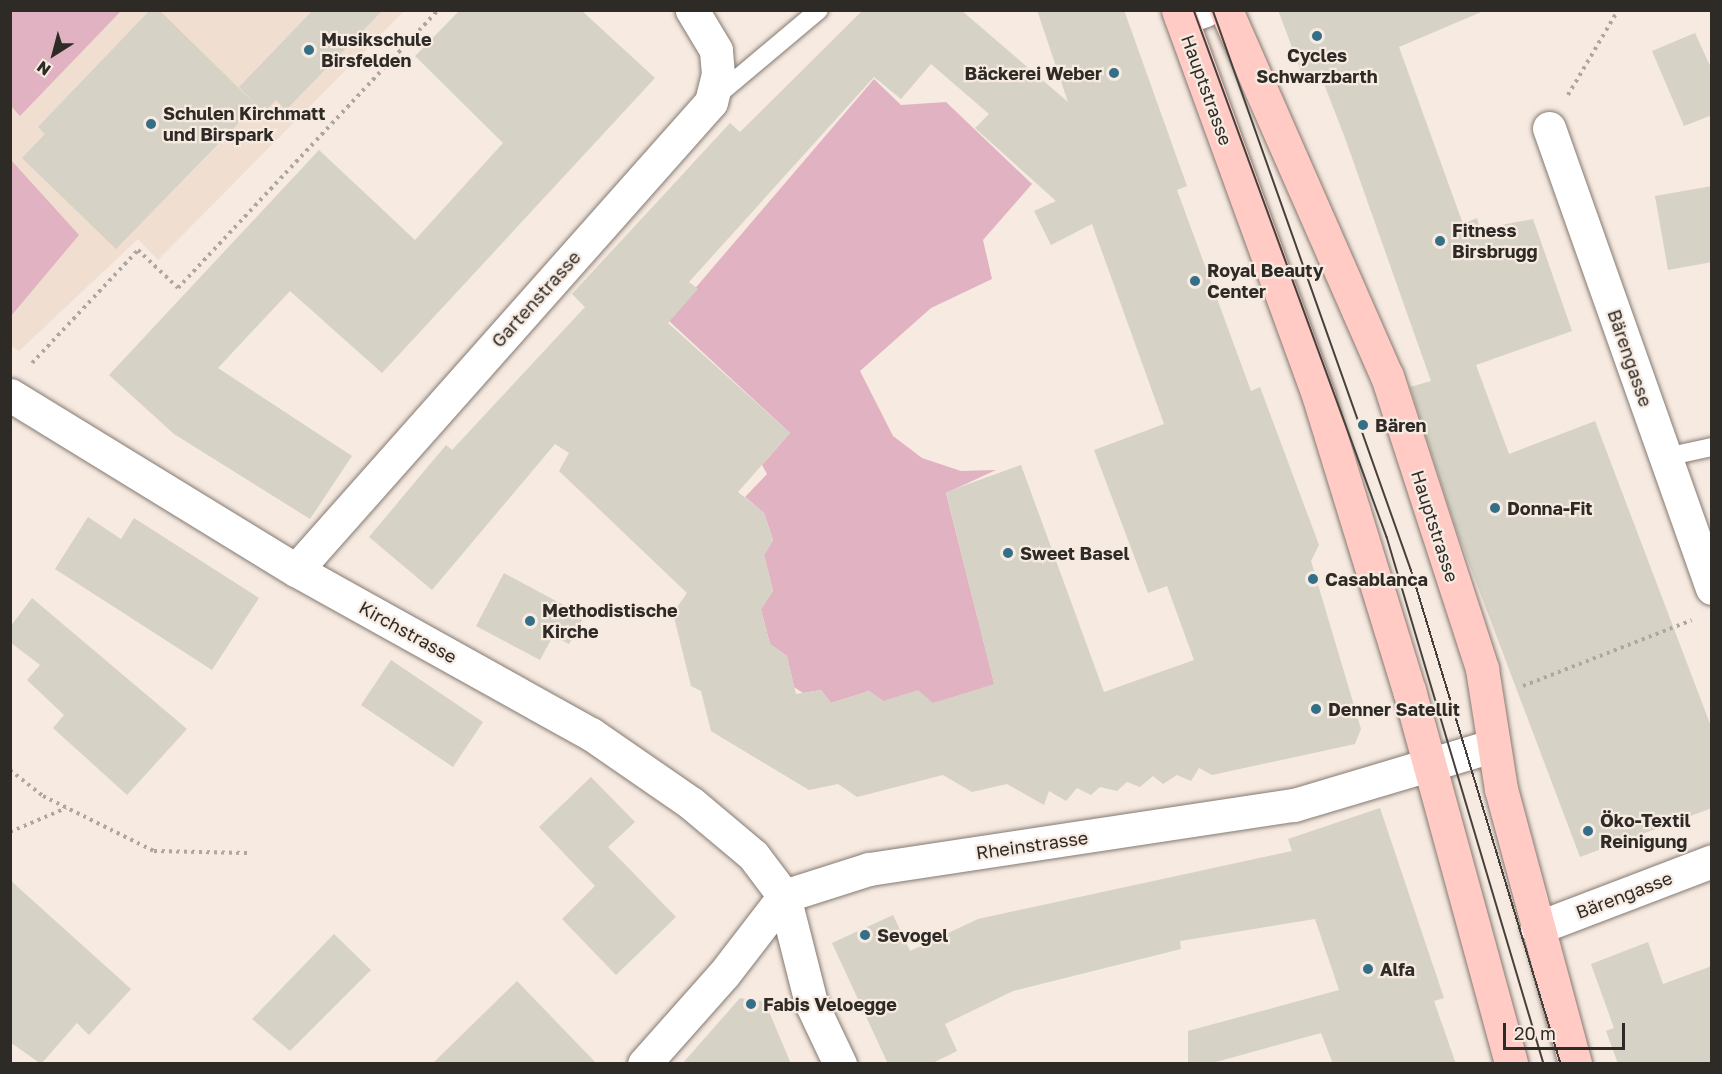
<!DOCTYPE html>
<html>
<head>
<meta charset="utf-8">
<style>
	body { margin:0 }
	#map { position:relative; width:1722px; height:1074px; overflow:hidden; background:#f6eae1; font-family:"Golos Text",sans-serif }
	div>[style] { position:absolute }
	.built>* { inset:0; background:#f0ded0 }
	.green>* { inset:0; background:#e0b2c2 }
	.building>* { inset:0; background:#d6d2c5 }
	.path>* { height:4px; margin-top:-2px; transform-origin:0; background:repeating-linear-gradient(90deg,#b0a69f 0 3px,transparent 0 7.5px) }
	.roads { filter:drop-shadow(0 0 2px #847a71) drop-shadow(0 0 2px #847a71) }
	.service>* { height:18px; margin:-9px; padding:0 9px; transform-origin:9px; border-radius:9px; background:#fff }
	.minor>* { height:33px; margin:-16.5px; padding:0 16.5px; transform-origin:16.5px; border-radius:16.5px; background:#fff }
	.primary>* { height:33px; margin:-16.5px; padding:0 16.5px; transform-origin:16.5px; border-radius:16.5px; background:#ffcbc4 }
	.tram>* { height:1.5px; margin:-0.75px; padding:0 0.75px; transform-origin:0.75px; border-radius:0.75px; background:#46413c }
	.dots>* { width:16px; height:16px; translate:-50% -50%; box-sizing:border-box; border:3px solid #f6eae1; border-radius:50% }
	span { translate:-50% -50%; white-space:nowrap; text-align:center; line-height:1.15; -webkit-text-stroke:4.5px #f6eae1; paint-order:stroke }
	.poi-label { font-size:18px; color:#2e2a26; font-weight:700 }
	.left { translate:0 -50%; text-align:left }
	.right { translate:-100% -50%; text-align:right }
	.street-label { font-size:18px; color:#2e2a26 }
	.frame { position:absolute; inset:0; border:12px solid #2e2a26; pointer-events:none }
	.north { position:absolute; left:24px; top:24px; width:60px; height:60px; -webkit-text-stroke:4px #f6eae1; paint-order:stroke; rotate:216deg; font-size:16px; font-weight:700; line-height:24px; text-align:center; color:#2e2a26 }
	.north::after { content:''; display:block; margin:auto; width:21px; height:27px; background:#2e2a26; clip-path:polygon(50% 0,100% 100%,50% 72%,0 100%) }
	.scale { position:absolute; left:1503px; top:1023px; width:122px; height:27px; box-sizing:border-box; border:3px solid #2e2a26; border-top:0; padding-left:8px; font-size:18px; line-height:21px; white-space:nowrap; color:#2e2a26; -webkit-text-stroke:4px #f6eae1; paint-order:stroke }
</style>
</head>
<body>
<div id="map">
	<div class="built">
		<div style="clip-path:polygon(10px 11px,404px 11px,158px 260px,138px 239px,19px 351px,10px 345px)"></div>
	</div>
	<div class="green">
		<div style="clip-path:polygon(10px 11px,11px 10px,121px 11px,20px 116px,11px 106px)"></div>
		<div style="clip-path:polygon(874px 79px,901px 105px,946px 102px,1032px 184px,983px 240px,992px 279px,931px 308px,860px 371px,893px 436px,922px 458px,961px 471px,996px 470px,946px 493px,995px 687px,933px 703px,883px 701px,869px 691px,831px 703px,821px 690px,803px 693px,794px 687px,787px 656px,770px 644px,760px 606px,773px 591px,764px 555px,773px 540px,764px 513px,745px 497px,767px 474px,762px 465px,790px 433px,668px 320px)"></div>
		<div style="clip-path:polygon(11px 160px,79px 235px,11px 316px)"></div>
	</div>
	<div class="building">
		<div style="clip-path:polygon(150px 10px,159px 10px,256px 105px,116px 249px,22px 158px,45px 134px,38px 127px)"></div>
		<div style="clip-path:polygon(313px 10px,383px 10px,286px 110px,276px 100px,264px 113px,239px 87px)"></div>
		<div style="clip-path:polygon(460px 10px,581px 10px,655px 78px,382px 373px,290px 291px,218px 368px,352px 456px,310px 519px,174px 434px,109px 375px,319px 150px,415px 240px,503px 143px,415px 56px)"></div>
		<div style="clip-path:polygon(evenodd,863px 10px,961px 10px,1068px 102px,1037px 10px,1124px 10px,1187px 186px,1177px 190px,1251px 391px,1260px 387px,1319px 545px,1311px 561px,1361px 729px,1355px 744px,1212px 775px,1199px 768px,1191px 781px,1177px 775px,1163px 784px,1153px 776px,1140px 787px,1127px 782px,1117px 791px,1100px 787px,1091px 795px,1077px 788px,1066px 801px,1049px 791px,1044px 805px,1007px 784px,972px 792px,943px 775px,857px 797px,838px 784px,809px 790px,711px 731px,701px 691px,691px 686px,673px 613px,687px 593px,559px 471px,569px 453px,555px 444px,432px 590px,369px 537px,446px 445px,452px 450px,585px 307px,572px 294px,730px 123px,740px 132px,863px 10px,931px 64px,989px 114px,975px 128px,1056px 201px,1034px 211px,1051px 245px,1092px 224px,1164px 424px,1094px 450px,1148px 593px,1167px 586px,1194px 660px,1104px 692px,1021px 465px,946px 492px,994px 684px,933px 703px,918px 690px,883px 701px,869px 691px,831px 703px,821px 690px,796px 694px,787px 656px,770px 644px,761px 610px,773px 591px,764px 555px,773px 540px,764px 513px,738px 492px,790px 433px,668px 323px,698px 289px,689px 282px,874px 77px,901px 99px,931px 64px)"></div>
		<div style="clip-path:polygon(1278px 10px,1486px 10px,1399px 47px,1463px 224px,1477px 218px,1480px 229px,1533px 219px,1572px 331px,1476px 365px,1509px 454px,1595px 421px,1712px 729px,1712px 808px,1580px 857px,1456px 529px,1410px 387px,1431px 381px,1345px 138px,1321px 76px,1305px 82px)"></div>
		<div style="clip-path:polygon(1695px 33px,1712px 70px,1712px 115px,1684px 126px,1652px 51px)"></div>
		<div style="clip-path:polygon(1712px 186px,1712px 262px,1668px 270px,1655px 196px)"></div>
		<div style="clip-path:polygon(88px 517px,121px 539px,134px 518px,259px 598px,212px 670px,55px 569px)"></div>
		<div style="clip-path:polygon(504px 573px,584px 616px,569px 644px,553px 636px,540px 660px,476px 626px)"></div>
		<div style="clip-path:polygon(32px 598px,187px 729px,127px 795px,53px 728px,64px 715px,27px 680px,40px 665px,10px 642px,10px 627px)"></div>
		<div style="clip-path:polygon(391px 660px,483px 722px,453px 767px,361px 705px)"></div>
		<div style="clip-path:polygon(591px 777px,635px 822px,608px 847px,676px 917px,616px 975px,562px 919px,595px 886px,539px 827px)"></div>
		<div style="clip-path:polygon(1380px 808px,1444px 998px,1434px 1001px,1456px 1064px,1333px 1064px,1321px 1033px,1209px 1064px,1188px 1064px,1188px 1031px,1339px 990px,1315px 919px,1180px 941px,1181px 949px,1013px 991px,945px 1024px,957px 1051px,931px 1064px,888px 1064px,832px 943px,893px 915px,910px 951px,978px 919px,1292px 851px,1288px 839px)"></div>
		<div style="clip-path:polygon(10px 880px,131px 989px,89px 1035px,77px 1023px,41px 1064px,10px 1042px)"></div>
		<div style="clip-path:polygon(334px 934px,371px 970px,290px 1051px,252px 1019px)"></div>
		<div style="clip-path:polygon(1648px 942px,1663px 984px,1712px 966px,1712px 1064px,1618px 1064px,1606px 1031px,1614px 1028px,1591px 964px)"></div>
		<div style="clip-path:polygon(517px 981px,597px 1064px,432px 1064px)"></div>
		<div style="clip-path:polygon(740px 998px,765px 1002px,791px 1064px,682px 1064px)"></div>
	</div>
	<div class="path">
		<div style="left:1568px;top:95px;width:99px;rotate:-59.5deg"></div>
		<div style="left:32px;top:363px;width:155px;rotate:-46.8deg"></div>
		<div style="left:138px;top:250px;width:55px;rotate:43.5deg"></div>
		<div style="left:178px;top:288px;width:381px;rotate:-46.9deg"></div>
		<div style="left:1523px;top:686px;width:181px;rotate:-21.3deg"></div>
		<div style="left:10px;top:770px;width:42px;rotate:38.2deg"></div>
		<div style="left:43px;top:796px;width:124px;rotate:26.4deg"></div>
		<div style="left:154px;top:851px;width:93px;rotate:1.2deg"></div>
		<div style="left:10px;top:832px;width:61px;rotate:-23.2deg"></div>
	</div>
	<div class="roads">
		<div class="service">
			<div style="left:714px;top:98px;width:137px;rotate:-40deg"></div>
			<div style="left:1666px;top:457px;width:47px;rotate:-12.3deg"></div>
		</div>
		<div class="minor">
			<div style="left:1181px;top:18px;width:25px;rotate:-18deg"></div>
			<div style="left:1549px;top:128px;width:488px;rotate:70.5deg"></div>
			<div style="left:10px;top:395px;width:335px;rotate:31.5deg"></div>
			<div style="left:296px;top:570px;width:338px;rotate:29.1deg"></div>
			<div style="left:591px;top:734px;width:121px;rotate:34.6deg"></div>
			<div style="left:691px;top:803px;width:81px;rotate:40deg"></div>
			<div style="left:753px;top:855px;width:51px;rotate:52.9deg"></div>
			<div style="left:784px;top:896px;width:110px;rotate:75.8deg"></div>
			<div style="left:811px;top:1003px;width:68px;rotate:64.6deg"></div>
			<div style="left:296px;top:570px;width:625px;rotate:-48.43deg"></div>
			<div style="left:711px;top:102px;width:29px;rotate:-76deg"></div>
			<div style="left:718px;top:74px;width:24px;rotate:-95deg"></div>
			<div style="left:716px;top:50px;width:47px;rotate:-121deg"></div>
			<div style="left:1537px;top:928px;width:187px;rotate:-20.9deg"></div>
			<div style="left:644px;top:1064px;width:120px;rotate:-48.4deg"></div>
			<div style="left:724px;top:974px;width:98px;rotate:-52.4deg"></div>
			<div style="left:784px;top:896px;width:89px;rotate:-17.6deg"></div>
			<div style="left:869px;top:869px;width:430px;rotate:-8.6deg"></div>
			<div style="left:1294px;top:805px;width:207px;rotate:-16.6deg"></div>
		</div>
		<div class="primary">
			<div style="left:1178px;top:10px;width:413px;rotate:70deg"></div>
			<div style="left:1319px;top:398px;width:306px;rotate:72.9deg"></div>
			<div style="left:1409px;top:690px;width:388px;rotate:74.7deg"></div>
			<div style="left:1226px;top:10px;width:400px;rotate:66.3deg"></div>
			<div style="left:1387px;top:376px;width:308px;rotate:72deg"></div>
			<div style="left:1482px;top:669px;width:121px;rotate:81deg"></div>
			<div style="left:1501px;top:789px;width:285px;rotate:74.9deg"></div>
		</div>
	</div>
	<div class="tram">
		<div style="left:1194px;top:10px;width:561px;rotate:69.89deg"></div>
		<div style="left:1387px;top:537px;width:550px;rotate:73.41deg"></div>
		<div style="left:1213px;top:10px;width:593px;rotate:70.5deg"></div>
		<div style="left:1411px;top:569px;width:517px;rotate:73.14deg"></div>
	</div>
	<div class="dots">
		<div style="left:1317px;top:36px;background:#336f86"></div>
		<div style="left:309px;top:50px;background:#336f86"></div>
		<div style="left:1114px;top:73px;background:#336f86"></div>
		<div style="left:151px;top:124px;background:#336f86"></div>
		<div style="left:1440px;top:241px;background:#336f86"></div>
		<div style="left:1195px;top:281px;background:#336f86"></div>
		<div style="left:1363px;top:425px;background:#336f86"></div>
		<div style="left:1495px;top:508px;background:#336f86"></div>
		<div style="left:1008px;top:553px;background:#336f86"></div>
		<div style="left:1313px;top:579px;background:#336f86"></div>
		<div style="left:530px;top:621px;background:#336f86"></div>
		<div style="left:1316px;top:709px;background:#336f86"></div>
		<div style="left:1588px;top:831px;background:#336f86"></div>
		<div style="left:865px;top:935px;background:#336f86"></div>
		<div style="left:1368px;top:969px;background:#336f86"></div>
		<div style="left:751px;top:1004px;background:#336f86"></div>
	</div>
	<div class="poi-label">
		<span class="left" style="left:321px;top:50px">Musikschule<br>Birsfelden</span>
		<span style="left:1317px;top:66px">Cycles<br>Schwarzbarth</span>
		<span class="right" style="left:1102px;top:73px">Bäckerei Weber</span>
		<span class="left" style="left:163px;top:124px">Schulen Kirchmatt<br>und Birspark</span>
		<span class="left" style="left:1452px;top:241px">Fitness<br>Birsbrugg</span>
		<span class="left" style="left:1207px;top:281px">Royal Beauty<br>Center</span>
		<span class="left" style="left:1375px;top:425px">Bären</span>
		<span class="left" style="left:1507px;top:508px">Donna-Fit</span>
		<span class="left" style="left:1020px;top:553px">Sweet Basel</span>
		<span class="left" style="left:1325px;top:579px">Casablanca</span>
		<span class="left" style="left:542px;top:621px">Methodistische<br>Kirche</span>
		<span class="left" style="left:1328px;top:709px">Denner Satellit</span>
		<span class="left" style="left:1600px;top:831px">Öko-Textil<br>Reinigung</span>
		<span class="left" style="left:877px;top:935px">Sevogel</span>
		<span class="left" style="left:1380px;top:969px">Alfa</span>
		<span class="left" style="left:763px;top:1004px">Fabis Veloegge</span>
	</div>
	<div class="street-label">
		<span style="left:1207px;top:90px;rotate:70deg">Hauptstrasse</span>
		<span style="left:536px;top:299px;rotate:-48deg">Gartenstrasse</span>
		<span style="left:1630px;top:358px;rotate:71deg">Bärengasse</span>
		<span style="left:1435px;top:526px;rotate:72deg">Hauptstrasse</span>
		<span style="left:408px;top:632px;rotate:29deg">Kirchstrasse</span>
		<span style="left:1032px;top:845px;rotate:-8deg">Rheinstrasse</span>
		<span style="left:1624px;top:895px;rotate:-21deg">Bärengasse</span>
	</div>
	<div class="frame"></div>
	<div class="north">N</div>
	<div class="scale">20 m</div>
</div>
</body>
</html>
